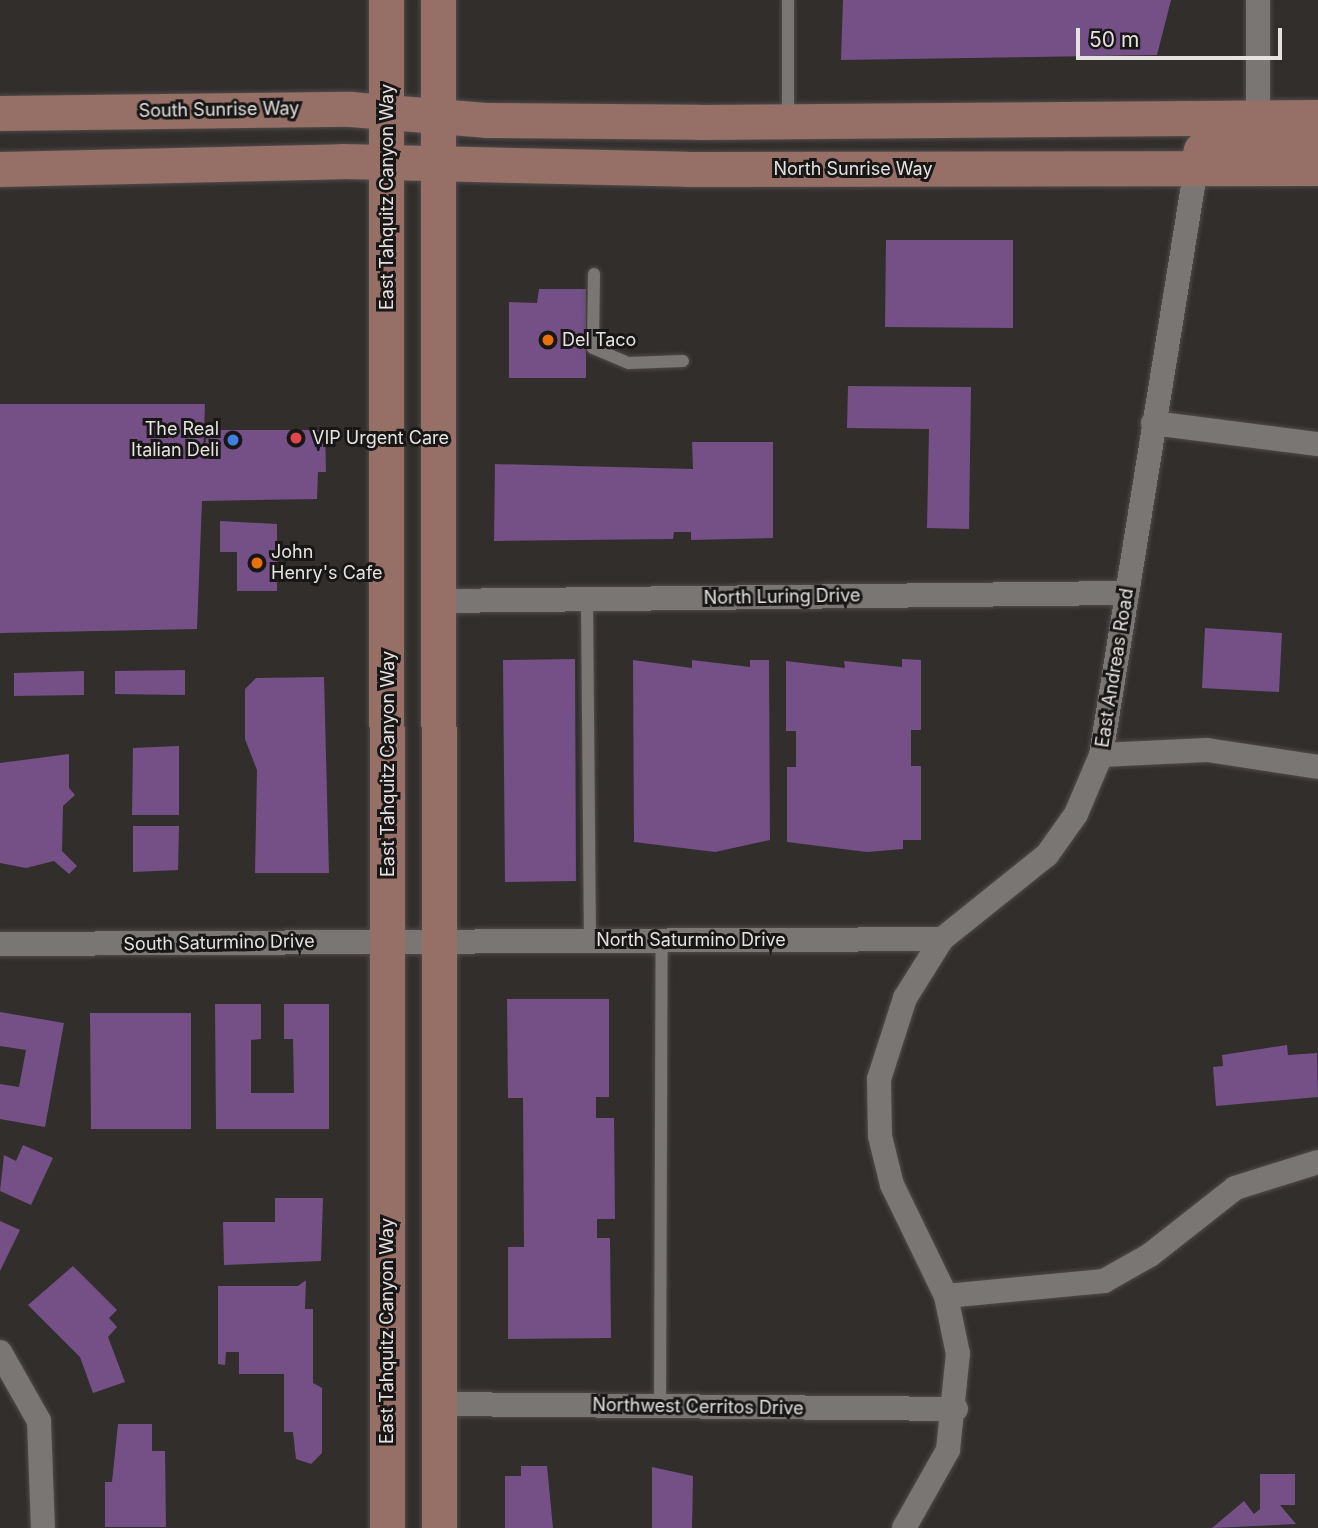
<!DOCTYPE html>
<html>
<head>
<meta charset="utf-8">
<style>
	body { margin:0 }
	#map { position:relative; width:1318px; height:1528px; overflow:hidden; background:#322e2c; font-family:Inter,sans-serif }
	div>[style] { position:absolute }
	.building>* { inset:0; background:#745086 }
	.roads { filter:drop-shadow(0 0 2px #4f4b4a) drop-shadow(0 0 2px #4f4b4a) }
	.service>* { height:12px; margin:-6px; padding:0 6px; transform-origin:6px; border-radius:6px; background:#7a7674 }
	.minor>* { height:24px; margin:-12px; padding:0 12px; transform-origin:12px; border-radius:12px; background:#7a7674 }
	.secondary>* { height:35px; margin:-17.5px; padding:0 17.5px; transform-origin:17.5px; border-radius:17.5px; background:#966f67 }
	.dots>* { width:19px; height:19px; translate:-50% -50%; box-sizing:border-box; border:4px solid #181716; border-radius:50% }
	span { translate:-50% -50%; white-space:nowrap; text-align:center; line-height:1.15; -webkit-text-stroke:6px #181716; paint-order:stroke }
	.street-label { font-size:18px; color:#e5e2e1 }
	.poi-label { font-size:18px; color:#e5e2e1 }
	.left { translate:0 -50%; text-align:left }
	.right { translate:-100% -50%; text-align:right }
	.scale { position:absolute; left:1076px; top:28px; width:206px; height:32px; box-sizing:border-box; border:4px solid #e5e2e1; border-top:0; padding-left:9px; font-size:21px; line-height:24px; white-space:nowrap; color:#e5e2e1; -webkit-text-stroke:5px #181716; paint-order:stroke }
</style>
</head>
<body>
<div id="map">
	<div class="building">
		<div style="clip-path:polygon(843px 0,1171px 0,1157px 55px,841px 60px)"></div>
		<div style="clip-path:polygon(886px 240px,1013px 240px,1013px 328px,885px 327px)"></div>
		<div style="clip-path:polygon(539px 289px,586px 289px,586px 378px,509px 378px,509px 302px,537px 303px)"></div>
		<div style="clip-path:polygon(848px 386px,971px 387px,969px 529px,927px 528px,929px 429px,847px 428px)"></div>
		<div style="clip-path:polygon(0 404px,205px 404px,203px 455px,208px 430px,325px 430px,326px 472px,318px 472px,317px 499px,202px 501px,197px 629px,0 633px)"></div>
		<div style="clip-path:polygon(692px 442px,773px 442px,773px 538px,691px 540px,691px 532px,674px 532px,673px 539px,494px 541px,495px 464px,693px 469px)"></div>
		<div style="clip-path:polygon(220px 521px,277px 524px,277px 591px,237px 591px,237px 552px,220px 552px)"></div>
		<div style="clip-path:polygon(1205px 628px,1282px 633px,1279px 692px,1202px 688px)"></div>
		<div style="clip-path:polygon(575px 659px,576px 881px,505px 882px,503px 660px)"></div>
		<div style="clip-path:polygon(902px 659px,921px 660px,921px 730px,911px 730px,911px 766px,921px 766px,921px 840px,903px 840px,903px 849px,867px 852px,787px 842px,787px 767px,796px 767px,796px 731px,786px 731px,786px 661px,845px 668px,844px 661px,902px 667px)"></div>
		<div style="clip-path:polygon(633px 660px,692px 668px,692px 660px,750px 667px,750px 660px,769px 660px,770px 840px,715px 852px,634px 842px)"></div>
		<div style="clip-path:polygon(185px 670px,185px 695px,115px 694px,115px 671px)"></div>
		<div style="clip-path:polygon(84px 671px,84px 695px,14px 696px,14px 673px)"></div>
		<div style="clip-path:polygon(324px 677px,329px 873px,255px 873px,257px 770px,245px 739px,245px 689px,256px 678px)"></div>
		<div style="clip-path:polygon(179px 746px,179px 815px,132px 815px,133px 748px)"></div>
		<div style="clip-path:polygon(69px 754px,69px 788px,75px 795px,63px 806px,62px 851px,77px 866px,69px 874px,54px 861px,26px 868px,0 863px,0 763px)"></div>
		<div style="clip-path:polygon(133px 826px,179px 826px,178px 870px,133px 872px)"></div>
		<div style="clip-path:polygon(507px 999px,609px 999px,609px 1097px,596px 1097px,596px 1118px,614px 1118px,615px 1219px,597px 1219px,597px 1238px,610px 1238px,611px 1338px,508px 1339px,508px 1247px,524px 1247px,523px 1098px,508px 1098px)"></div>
		<div style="clip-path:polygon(215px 1004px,261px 1004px,261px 1039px,251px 1040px,251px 1093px,294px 1093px,293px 1039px,284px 1039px,284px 1004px,329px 1004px,329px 1129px,216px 1129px)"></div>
		<div style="clip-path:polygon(0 1012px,64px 1023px,45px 1127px,0 1119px,0 1084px,19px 1087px,26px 1050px,0 1046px)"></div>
		<div style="clip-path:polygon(90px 1013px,191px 1013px,191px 1129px,91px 1129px)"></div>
		<div style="clip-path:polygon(1287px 1045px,1288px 1055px,1317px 1053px,1318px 1097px,1216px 1106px,1213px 1067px,1223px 1066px,1222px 1055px)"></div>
		<div style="clip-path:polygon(23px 1145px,53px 1158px,31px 1205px,0 1191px,4px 1155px,16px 1161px)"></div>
		<div style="clip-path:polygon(275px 1198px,323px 1198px,321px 1261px,224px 1265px,223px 1222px,275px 1222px)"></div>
		<div style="clip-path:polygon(0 1221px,20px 1230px,0 1271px)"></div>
		<div style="clip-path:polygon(73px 1266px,117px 1310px,109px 1318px,117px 1327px,108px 1337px,125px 1382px,93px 1393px,80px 1357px,28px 1305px)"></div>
		<div style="clip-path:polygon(306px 1280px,305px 1309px,313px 1309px,313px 1383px,322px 1388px,322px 1453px,311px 1464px,296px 1459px,293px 1432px,284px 1432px,284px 1374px,239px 1374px,239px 1352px,226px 1352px,225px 1365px,218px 1364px,218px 1286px,298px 1286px)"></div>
		<div style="clip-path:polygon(118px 1424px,152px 1424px,152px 1451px,165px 1451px,166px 1527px,105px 1527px,105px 1482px,112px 1482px)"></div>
		<div style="clip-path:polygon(521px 1466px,547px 1466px,553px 1528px,505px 1528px,505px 1476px,521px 1476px)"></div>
		<div style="clip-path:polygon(652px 1467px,693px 1476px,692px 1528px,652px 1528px)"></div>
		<div style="clip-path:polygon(1260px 1474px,1295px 1474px,1295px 1505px,1280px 1505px,1296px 1524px,1212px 1528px,1244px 1501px,1254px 1514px,1260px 1509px)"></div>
	</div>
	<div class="roads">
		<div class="service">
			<div style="left:788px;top:119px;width:119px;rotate:-90deg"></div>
			<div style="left:594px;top:274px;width:74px;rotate:90.8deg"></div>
			<div style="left:593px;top:348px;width:39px;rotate:23deg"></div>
			<div style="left:629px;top:363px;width:54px;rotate:-2.1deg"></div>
			<div style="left:587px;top:599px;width:341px;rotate:89.5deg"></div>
			<div style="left:660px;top:1407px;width:467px;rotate:-89.8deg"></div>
		</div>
		<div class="minor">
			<div style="left:1258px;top:0;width:117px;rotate:90deg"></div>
			<div style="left:1153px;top:423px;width:166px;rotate:7.3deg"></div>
			<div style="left:438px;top:601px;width:688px;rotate:-0.67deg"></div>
			<div style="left:1101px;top:755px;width:106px;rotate:-2.7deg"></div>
			<div style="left:1207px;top:750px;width:112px;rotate:8.7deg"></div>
			<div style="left:0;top:944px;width:942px;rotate:-0.3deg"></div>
			<div style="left:946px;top:1296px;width:159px;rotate:-5.4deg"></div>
			<div style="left:1104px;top:1281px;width:53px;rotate:-29.5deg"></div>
			<div style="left:1150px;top:1255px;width:108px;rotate:-38.2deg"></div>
			<div style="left:1235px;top:1188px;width:87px;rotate:-17.4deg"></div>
			<div style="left:0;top:1352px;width:79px;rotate:60.5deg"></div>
			<div style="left:39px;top:1421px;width:107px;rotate:87.9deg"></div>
			<div style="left:439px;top:1404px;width:517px;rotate:0.55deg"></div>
			<div style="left:904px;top:1528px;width:90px;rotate:-60.6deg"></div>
			<div style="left:948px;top:1450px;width:97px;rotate:-84.1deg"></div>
			<div style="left:958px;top:1354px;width:59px;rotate:-101.7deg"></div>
			<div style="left:946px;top:1296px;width:123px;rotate:-115.9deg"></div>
			<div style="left:892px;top:1185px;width:50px;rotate:-103.8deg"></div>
			<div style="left:880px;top:1136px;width:57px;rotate:-91deg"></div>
			<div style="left:879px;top:1079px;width:85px;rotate:-72.2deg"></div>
			<div style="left:905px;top:998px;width:70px;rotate:-57.9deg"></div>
			<div style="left:942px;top:939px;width:134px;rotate:-38.7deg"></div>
			<div style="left:1047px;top:855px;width:50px;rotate:-54.7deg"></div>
			<div style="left:1076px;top:814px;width:64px;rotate:-67deg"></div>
			<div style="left:1101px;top:755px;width:596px;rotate:-80.82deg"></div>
		</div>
		<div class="secondary">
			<div style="left:386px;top:0;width:1528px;rotate:89.96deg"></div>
			<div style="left:438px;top:0;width:1528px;rotate:89.96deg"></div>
			<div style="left:0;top:113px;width:350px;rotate:-0.7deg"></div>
			<div style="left:350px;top:109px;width:136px;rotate:4.6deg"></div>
			<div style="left:486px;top:120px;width:213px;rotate:0.5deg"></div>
			<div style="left:699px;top:122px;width:619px;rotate:-0.46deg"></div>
			<div style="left:1197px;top:164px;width:15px;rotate:-74deg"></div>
			<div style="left:1201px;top:150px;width:13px;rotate:-27deg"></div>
			<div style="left:1213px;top:144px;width:105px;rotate:-1.1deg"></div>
			<div style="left:0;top:169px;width:342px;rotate:-1.3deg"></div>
			<div style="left:342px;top:161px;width:345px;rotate:1.3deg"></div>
			<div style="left:687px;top:169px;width:631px;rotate:-0.09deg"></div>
		</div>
	</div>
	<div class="dots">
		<div style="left:548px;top:340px;background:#e8710a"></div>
		<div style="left:296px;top:438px;background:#e0444e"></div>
		<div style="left:233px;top:440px;background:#3f7fe0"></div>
		<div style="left:257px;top:563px;background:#e8710a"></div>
	</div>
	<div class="street-label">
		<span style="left:219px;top:110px;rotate:-1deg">South Sunrise Way</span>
		<span style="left:853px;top:169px">North Sunrise Way</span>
		<span style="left:387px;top:197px;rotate:-90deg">East Tahquitz Canyon Way</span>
		<span style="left:782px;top:597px;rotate:-1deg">North Luring Drive</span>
		<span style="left:1115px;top:668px;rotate:-81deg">East Andreas Road</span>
		<span style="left:388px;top:764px;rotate:-90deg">East Tahquitz Canyon Way</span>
		<span style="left:691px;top:940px">North Saturmino Drive</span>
		<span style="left:219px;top:943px;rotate:-1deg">South Saturmino Drive</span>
		<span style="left:387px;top:1331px;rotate:-90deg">East Tahquitz Canyon Way</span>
		<span style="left:698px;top:1407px;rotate:1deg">Northwest Cerritos Drive</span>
	</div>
	<div class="poi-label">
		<span class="left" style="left:562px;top:340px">Del Taco</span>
		<span class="right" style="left:219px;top:440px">The Real<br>Italian Deli</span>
		<span class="left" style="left:312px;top:438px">VIP Urgent Care</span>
		<span class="left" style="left:271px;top:563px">John<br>Henry's Cafe</span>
	</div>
	<div class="scale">50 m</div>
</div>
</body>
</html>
